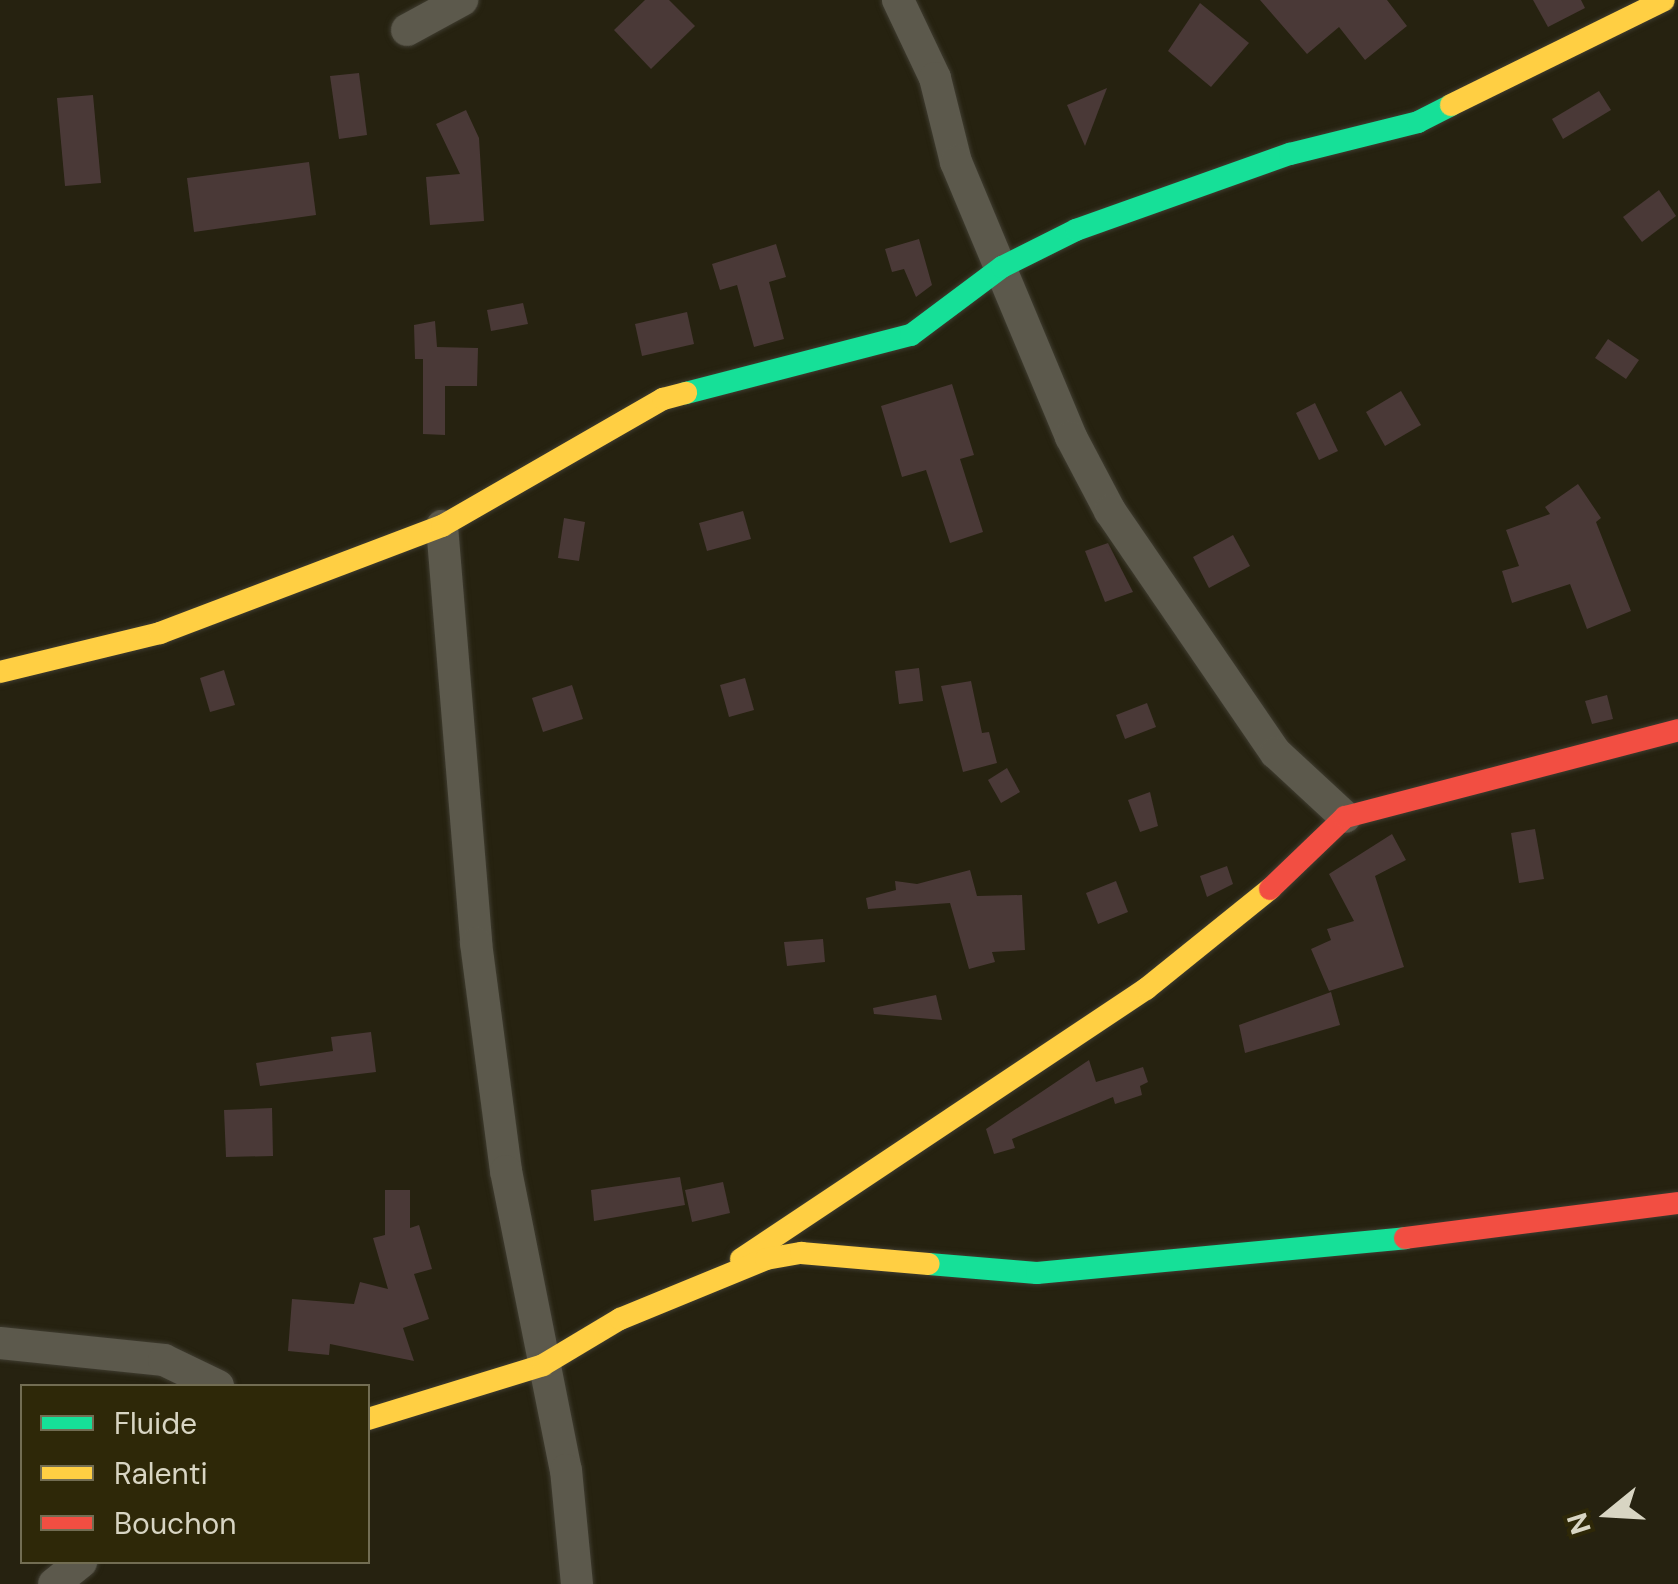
<!DOCTYPE html>
<html>
<head>
<meta charset="utf-8">
<style>
	body { margin:0 }
	#map { position:relative; width:1678px; height:1584px; overflow:hidden; background:#262210; font-family:"DM Sans",sans-serif }
	div>[style] { position:absolute }
	.building>* { inset:0; background:#4a3937 }
	.roads { filter:drop-shadow(0 0 2px #3f3c30) drop-shadow(0 0 2px #3f3c30) }
	.street>* { height:32px; margin:-16px; padding:0 16px; transform-origin:16px; border-radius:16px; background:#5c594c }
	.fast>* { height:22px; margin:-11px; padding:0 11px; transform-origin:11px; border-radius:11px; background:#16e098 }
	.slow>* { height:22px; margin:-11px; padding:0 11px; transform-origin:11px; border-radius:11px; background:#ffcf43 }
	.jam>* { height:22px; margin:-11px; padding:0 11px; transform-origin:11px; border-radius:11px; background:#f24e42 }
	span { translate:-50% -50%; white-space:nowrap; text-align:center; line-height:1.15; -webkit-text-stroke:8px #2e2808; paint-order:stroke }
	.legend { position:absolute; left:20px; top:1384px; width:350px; height:180px; box-sizing:border-box; background:#2e2808; border:2px solid #726d53; margin:0; padding:12px 18px; list-style:none; font-size:30px; color:#d8d5c3 }
	.legend li { display:flex; align-items:center; gap:20px; height:50px }
	.legend b { width:50px; border:2px solid #726d53 }
	.north { position:absolute; left:1558px; top:1464px; width:100px; height:100px; -webkit-text-stroke:8px #2e2808; paint-order:stroke; rotate:252deg; font-size:28px; font-weight:700; line-height:40px; text-align:center; color:#d8d5c3 }
	.north::after { content:''; display:block; margin:auto; width:35px; height:45px; background:#d8d5c3; clip-path:polygon(50% 0,100% 100%,50% 72%,0 100%) }
</style>
</head>
<body>
<div id="map">
	<div class="building">
		<div style="clip-path:polygon(645px 0,669px 0,695px 26px,651px 69px,614px 30px)"></div>
		<div style="clip-path:polygon(1260px 0,1387px 0,1407px 26px,1365px 60px,1339px 27px,1307px 54px)"></div>
		<div style="clip-path:polygon(1533px 0,1581px 0,1585px 8px,1548px 27px)"></div>
		<div style="clip-path:polygon(1200px 3px,1249px 43px,1211px 87px,1168px 51px)"></div>
		<div style="clip-path:polygon(359px 73px,367px 135px,339px 139px,330px 76px)"></div>
		<div style="clip-path:polygon(1107px 88px,1085px 146px,1067px 105px)"></div>
		<div style="clip-path:polygon(1599px 91px,1611px 110px,1563px 139px,1552px 119px)"></div>
		<div style="clip-path:polygon(93px 95px,101px 183px,65px 186px,57px 98px)"></div>
		<div style="clip-path:polygon(466px 110px,479px 138px,484px 221px,430px 225px,426px 177px,460px 174px,436px 124px)"></div>
		<div style="clip-path:polygon(309px 162px,316px 215px,194px 232px,187px 178px)"></div>
		<div style="clip-path:polygon(1659px 190px,1676px 216px,1642px 242px,1623px 217px)"></div>
		<div style="clip-path:polygon(919px 239px,932px 285px,916px 297px,904px 269px,892px 272px,885px 249px)"></div>
		<div style="clip-path:polygon(776px 244px,786px 277px,769px 282px,784px 339px,754px 347px,737px 285px,720px 290px,712px 264px)"></div>
		<div style="clip-path:polygon(523px 303px,528px 324px,491px 331px,487px 310px)"></div>
		<div style="clip-path:polygon(687px 312px,694px 344px,642px 356px,635px 324px)"></div>
		<div style="clip-path:polygon(435px 321px,437px 347px,478px 348px,477px 386px,445px 386px,445px 435px,423px 434px,423px 359px,415px 359px,414px 325px)"></div>
		<div style="clip-path:polygon(1608px 339px,1639px 360px,1626px 379px,1595px 358px)"></div>
		<div style="clip-path:polygon(952px 384px,974px 455px,960px 459px,983px 532px,950px 543px,926px 470px,902px 477px,881px 406px)"></div>
		<div style="clip-path:polygon(1401px 391px,1421px 425px,1385px 446px,1366px 412px)"></div>
		<div style="clip-path:polygon(1315px 403px,1338px 451px,1319px 460px,1296px 413px)"></div>
		<div style="clip-path:polygon(1578px 484px,1601px 518px,1596px 522px,1631px 611px,1587px 629px,1570px 584px,1512px 603px,1502px 571px,1519px 566px,1506px 530px,1550px 514px,1545px 507px)"></div>
		<div style="clip-path:polygon(743px 511px,751px 539px,707px 551px,699px 523px)"></div>
		<div style="clip-path:polygon(564px 518px,585px 522px,579px 561px,558px 558px)"></div>
		<div style="clip-path:polygon(1233px 535px,1250px 566px,1209px 588px,1193px 557px)"></div>
		<div style="clip-path:polygon(1108px 543px,1133px 592px,1105px 602px,1085px 551px)"></div>
		<div style="clip-path:polygon(919px 668px,923px 701px,899px 704px,895px 671px)"></div>
		<div style="clip-path:polygon(224px 670px,235px 705px,210px 712px,200px 678px)"></div>
		<div style="clip-path:polygon(745px 678px,754px 710px,729px 717px,720px 685px)"></div>
		<div style="clip-path:polygon(971px 681px,982px 733px,989px 732px,997px 763px,963px 772px,941px 686px)"></div>
		<div style="clip-path:polygon(572px 685px,583px 719px,543px 732px,532px 698px)"></div>
		<div style="clip-path:polygon(1607px 695px,1613px 719px,1592px 724px,1585px 701px)"></div>
		<div style="clip-path:polygon(1147px 703px,1156px 727px,1125px 739px,1116px 715px)"></div>
		<div style="clip-path:polygon(1007px 768px,1020px 792px,1001px 803px,988px 780px)"></div>
		<div style="clip-path:polygon(1150px 792px,1158px 826px,1140px 832px,1128px 800px)"></div>
		<div style="clip-path:polygon(1535px 829px,1544px 879px,1519px 883px,1511px 833px)"></div>
		<div style="clip-path:polygon(1392px 834px,1406px 860px,1375px 876px,1404px 967px,1329px 991px,1311px 949px,1331px 940px,1327px 929px,1354px 921px,1329px 874px)"></div>
		<div style="clip-path:polygon(1227px 866px,1233px 884px,1207px 897px,1200px 876px)"></div>
		<div style="clip-path:polygon(970px 870px,977px 896px,1022px 895px,1025px 950px,992px 952px,995px 962px,969px 969px,950px 903px,868px 909px,866px 898px,896px 890px,895px 881px,917px 884px)"></div>
		<div style="clip-path:polygon(1116px 881px,1128px 912px,1098px 924px,1086px 893px)"></div>
		<div style="clip-path:polygon(823px 939px,825px 962px,787px 966px,784px 942px)"></div>
		<div style="clip-path:polygon(1331px 992px,1340px 1025px,1245px 1053px,1239px 1025px)"></div>
		<div style="clip-path:polygon(936px 995px,942px 1020px,874px 1014px,873px 1008px)"></div>
		<div style="clip-path:polygon(371px 1032px,376px 1072px,260px 1086px,256px 1063px,333px 1051px,331px 1037px)"></div>
		<div style="clip-path:polygon(1089px 1060px,1096px 1082px,1143px 1067px,1148px 1082px,1140px 1086px,1142px 1095px,1115px 1104px,1113px 1097px,1012px 1139px,1015px 1148px,994px 1154px,986px 1129px)"></div>
		<div style="clip-path:polygon(272px 1108px,273px 1156px,226px 1157px,224px 1110px)"></div>
		<div style="clip-path:polygon(680px 1177px,685px 1205px,594px 1221px,591px 1190px)"></div>
		<div style="clip-path:polygon(723px 1182px,730px 1213px,692px 1222px,685px 1190px)"></div>
		<div style="clip-path:polygon(385px 1190px,410px 1190px,410px 1228px,419px 1225px,432px 1269px,414px 1274px,429px 1319px,403px 1328px,414px 1361px,330px 1344px,329px 1355px,288px 1351px,292px 1299px,354px 1304px,360px 1282px,388px 1289px,373px 1238px,385px 1235px)"></div>
	</div>
	<div class="roads">
		<div class="street">
			<div style="left:898px;top:0;width:86px;rotate:64.6deg"></div>
			<div style="left:935px;top:78px;width:87px;rotate:76deg"></div>
			<div style="left:956px;top:162px;width:298px;rotate:67.3deg"></div>
			<div style="left:1071px;top:437px;width:84px;rotate:62.2deg"></div>
			<div style="left:1110px;top:511px;width:293px;rotate:55.6deg"></div>
			<div style="left:1276px;top:753px;width:94px;rotate:42.8deg"></div>
			<div style="left:407px;top:30px;width:63px;rotate:-28.6deg"></div>
			<div style="left:442px;top:526px;width:418px;rotate:85.3deg"></div>
			<div style="left:476px;top:943px;width:230px;rotate:82.5deg"></div>
			<div style="left:506px;top:1171px;width:305px;rotate:78.7deg"></div>
			<div style="left:566px;top:1470px;width:115px;rotate:84.5deg"></div>
			<div style="left:0;top:1343px;width:165px;rotate:5.9deg"></div>
			<div style="left:164px;top:1360px;width:60px;rotate:25.7deg"></div>
			<div style="left:54px;top:1584px;width:35px;rotate:-39deg"></div>
		</div>
		<div class="fast">
			<div style="left:686px;top:393px;width:232px;rotate:-14.5deg"></div>
			<div style="left:911px;top:335px;width:114px;rotate:-36.8deg"></div>
			<div style="left:1002px;top:267px;width:83px;rotate:-26.6deg"></div>
			<div style="left:1076px;top:230px;width:227px;rotate:-19.6deg"></div>
			<div style="left:1290px;top:154px;width:132px;rotate:-14deg"></div>
			<div style="left:1418px;top:122px;width:37px;rotate:-27deg"></div>
			<div style="left:929px;top:1264px;width:108px;rotate:4.8deg"></div>
			<div style="left:1037px;top:1273px;width:370px;rotate:-5.4deg"></div>
		</div>
		<div class="slow">
			<div style="left:1451px;top:105px;width:237px;rotate:-26.2deg"></div>
			<div style="left:0;top:672px;width:165px;rotate:-13.7deg"></div>
			<div style="left:160px;top:633px;width:302px;rotate:-20.8deg"></div>
			<div style="left:442px;top:526px;width:255px;rotate:-29.9deg"></div>
			<div style="left:663px;top:399px;width:24px;rotate:-15deg"></div>
			<div style="left:741px;top:1259px;width:487px;rotate:-33.7deg"></div>
			<div style="left:1146px;top:989px;width:159px;rotate:-38.9deg"></div>
			<div style="left:368px;top:1419px;width:183px;rotate:-17.1deg"></div>
			<div style="left:543px;top:1365px;width:90px;rotate:-30.9deg"></div>
			<div style="left:620px;top:1319px;width:158px;rotate:-22.3deg"></div>
			<div style="left:766px;top:1259px;width:36px;rotate:-10deg"></div>
			<div style="left:801px;top:1253px;width:128px;rotate:4.9deg"></div>
		</div>
		<div class="jam">
			<div style="left:1270px;top:889px;width:104px;rotate:-43.8deg"></div>
			<div style="left:1345px;top:817px;width:344px;rotate:-14.6deg"></div>
			<div style="left:1405px;top:1238px;width:275px;rotate:-7.3deg"></div>
		</div>
	</div>
	<ul class="legend">
	<li><b style="height:12px;background:#16e098"></b>Fluide</li>
	<li><b style="height:12px;background:#ffcf43"></b>Ralenti</li>
	<li><b style="height:12px;background:#f24e42"></b>Bouchon</li>
	</ul>
	<div class="north">N</div>
</div>
</body>
</html>
